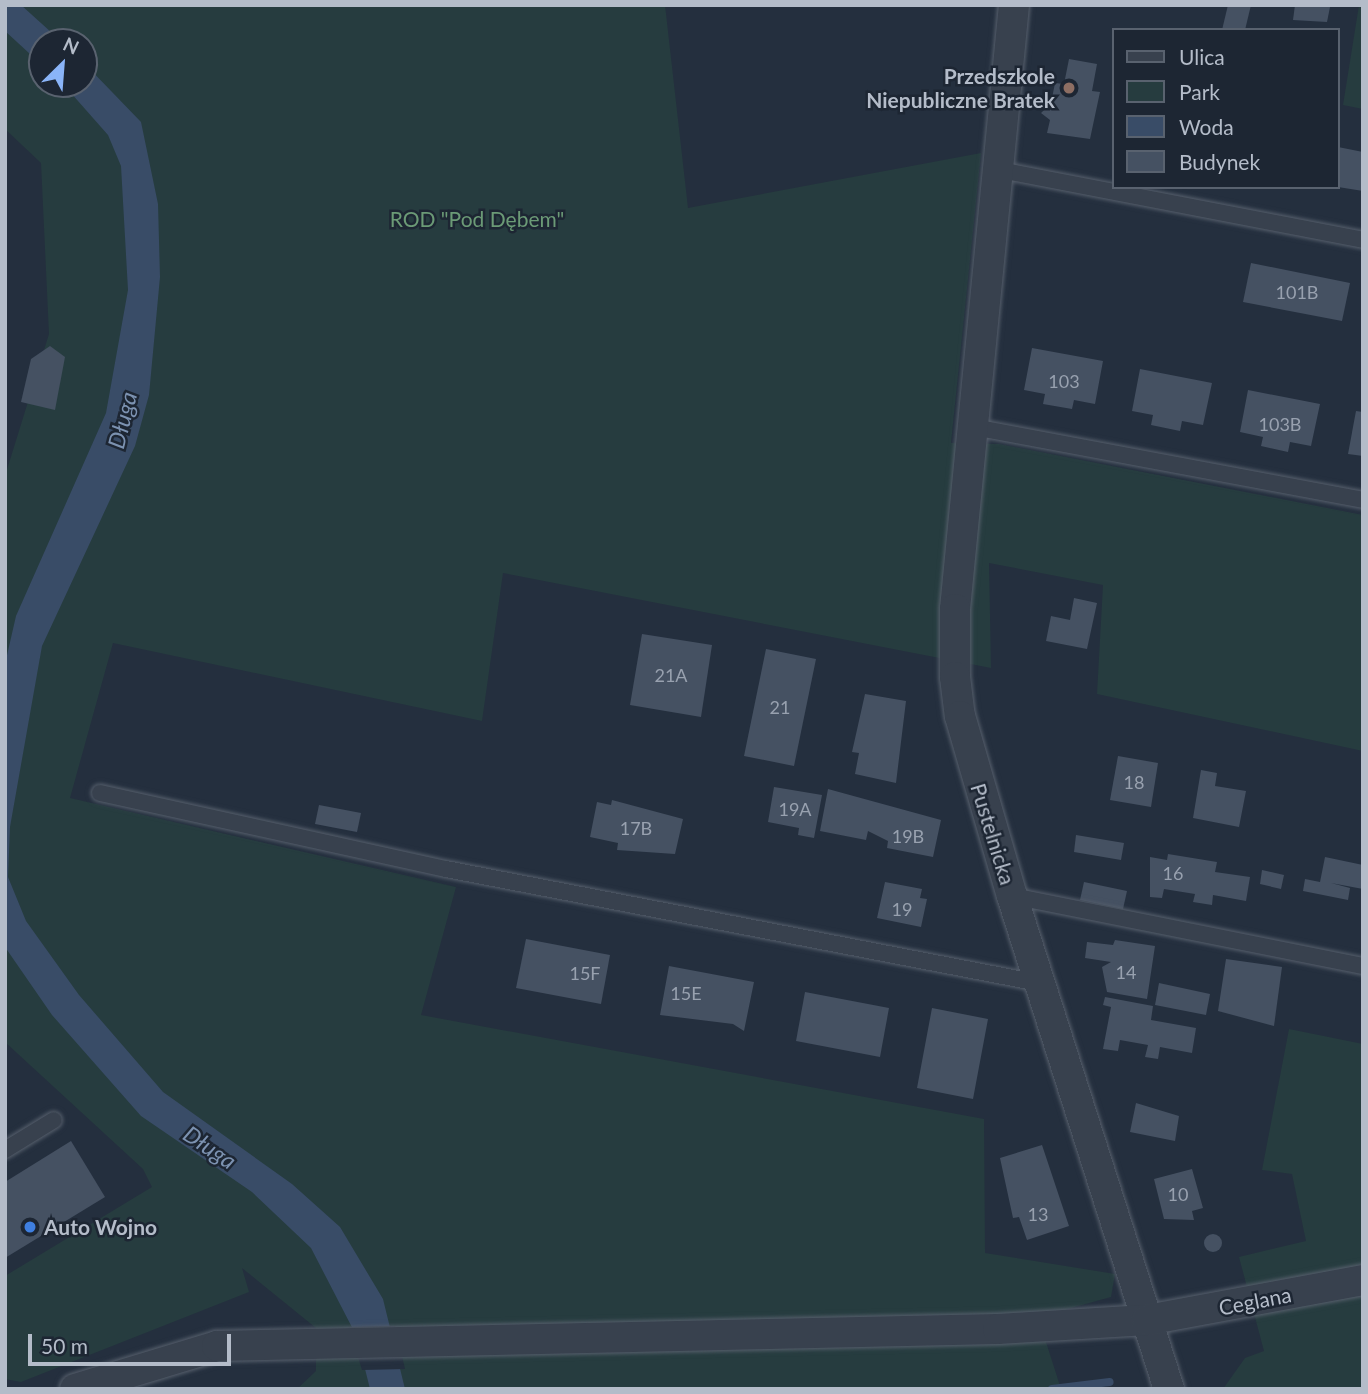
<!DOCTYPE html>
<html>
<head>
<meta charset="utf-8">
<style>
	body { margin:0 }
	#map { position:relative; width:1368px; height:1394px; overflow:hidden; background:#242f3e; font-family:Lato,sans-serif }
	div>[style] { position:absolute }
	.green>* { inset:0; background:#263c3f }
	.water>* { inset:0; background:#394c67 }
	.pier>* { inset:0; background:#242f3e }
	.stream>* { height:8px; margin:-4px; padding:0 4px; transform-origin:4px; border-radius:4px; background:#394c67 }
	.building>* { inset:0; background:#455162 }
	.round { border-radius:50% }
	.roads { filter:drop-shadow(0 0 2px #565f6c) drop-shadow(0 0 2px #565f6c) }
	.lane>* { height:16px; margin:-8px; padding:0 8px; transform-origin:8px; border-radius:8px; background:#38414e }
	.street>* { height:30px; margin:-15px; padding:0 15px; transform-origin:15px; border-radius:15px; background:#38414e }
	.dots>* { width:19px; height:19px; translate:-50% -50%; box-sizing:border-box; border:4px solid #1d2633; border-radius:50% }
	span { translate:-50% -50%; white-space:nowrap; text-align:center; line-height:1.15; -webkit-text-stroke:5px #1d2633; paint-order:stroke }
	.number-label { font-size:18px; color:#98a1af }
	.number-label span { -webkit-text-stroke-width:0 }
	.poi-label { font-size:21px; color:#b4bcc9; font-weight:700 }
	.right { translate:-100% -50%; text-align:right }
	.left { translate:0 -50%; text-align:left }
	.park-label { font-size:21px; color:#6b9a76 }
	.street-label { font-size:21px; color:#b4bcc9 }
	.water-label { font-size:23px; color:#7c92b1; font-style:italic }
	.frame { position:absolute; inset:0; border:7px solid #b4bcc9; pointer-events:none }
	.legend { position:absolute; left:1112px; top:28px; width:228px; height:161px; box-sizing:border-box; background:#1d2633; border:2px solid #59626f; margin:0; padding:9px 12px; list-style:none; font-size:21px; color:#b4bcc9 }
	.legend li { display:flex; align-items:center; gap:14px; height:35px }
	.legend b { width:35px; border:2px solid #59626f }
	.north { position:absolute; left:28px; top:28px; width:70px; height:70px; box-sizing:border-box; background:#1d2633; border:2px solid #59626f; border-radius:50%; rotate:25deg; font-size:19px; font-weight:700; line-height:28px; text-align:center; color:#b4bcc9 }
	.north::after { content:''; display:block; margin:auto; width:24px; height:32px; background:#8ab4f8; clip-path:polygon(50% 0,100% 100%,50% 72%,0 100%) }
	.scale { position:absolute; left:28px; top:1334px; width:203px; height:32px; box-sizing:border-box; border:4px solid #b4bcc9; border-top:0; padding-left:9px; font-size:21px; line-height:24px; white-space:nowrap; color:#b4bcc9; -webkit-text-stroke:5px #1d2633; paint-order:stroke }
</style>
</head>
<body>
<div id="map">
	<div class="green">
		<div style="clip-path:polygon(evenodd,5px 5px,665px 5px,688px 208px,981px 153px,951px 443px,999px 444px,1363px 515px,1363px 751px,1097px 694px,1103px 585px,989px 563px,991px 668px,503px 573px,482px 721px,113px 643px,70px 798px,456px 887px,421px 1015px,984px 1119px,985px 1253px,1115px 1274px,1111px 1297px,1038px 1317px,1061px 1389px,297px 1389px,316px 1371px,316px 1328px,242px 1268px,249px 1292px,21px 1382px,5px 1379px,5px 1276px,152px 1187px,143px 1169px,5px 1042px,5px 476px,49px 334px,41px 163px,5px 129px,5px 5px,42px 42px,84px 42px,84px 84px,42px 84px,42px 42px)"></div>
		<div style="clip-path:polygon(1359px 5px,1363px 5px,1363px 109px,1343px 105px)"></div>
		<div style="clip-path:polygon(1289px 1029px,1363px 1044px,1363px 1389px,1223px 1389px,1245px 1358px,1264px 1351px,1239px 1257px,1306px 1241px,1292px 1174px,1262px 1170px)"></div>
	</div>
	<div class="water">
		<div style="clip-path:polygon(5px 5px,21px 5px,62px 42px,42px 42px,42px 65px,5px 31px)"></div>
		<div style="clip-path:polygon(84px 63px,141px 122px,158px 204px,160px 277px,149px 395px,135px 446px,42px 646px,10px 827px,8px 877px,26px 921px,79px 995px,163px 1092px,292px 1184px,340px 1227px,383px 1299px,405px 1389px,370px 1389px,357px 1337px,311px 1248px,252px 1192px,141px 1116px,52px 1015px,5px 947px,5px 664px,16px 616px,106px 413px,128px 290px,121px 166px,108px 135px,63px 84px,84px 84px)"></div>
	</div>
	<div class="pier">
		<div style="clip-path:polygon(395px 1326px,405px 1369px,362px 1370px,349px 1327px)"></div>
	</div>
	<div class="stream">
		<div style="left:1052px;top:1389px;width:58px;rotate:-6.9deg"></div>
	</div>
	<div class="building">
		<div style="clip-path:polygon(1228px 5px,1251px 5px,1245px 30px,1222px 30px)"></div>
		<div style="clip-path:polygon(1295px 5px,1330px 7px,1327px 22px,1293px 20px)"></div>
		<div style="clip-path:polygon(1069px 59px,1097px 64px,1092px 91px,1100px 92px,1090px 139px,1047px 133px,1050px 120px,1041px 113px,1051px 103px,1055px 83px,1064px 84px)"></div>
		<div style="clip-path:polygon(1338px 147px,1363px 152px,1363px 191px,1338px 187px)"></div>
		<div style="clip-path:polygon(1251px 263px,1350px 283px,1342px 321px,1243px 302px)"></div>
		<div style="clip-path:polygon(50px 346px,65px 357px,55px 410px,21px 402px,31px 359px)"></div>
		<div style="clip-path:polygon(1032px 348px,1103px 361px,1095px 404px,1074px 400px,1072px 409px,1043px 404px,1045px 394px,1024px 390px)"></div>
		<div style="clip-path:polygon(1140px 369px,1212px 383px,1203px 425px,1182px 421px,1180px 431px,1151px 425px,1153px 415px,1132px 411px)"></div>
		<div style="clip-path:polygon(1248px 390px,1320px 404px,1311px 446px,1290px 442px,1288px 452px,1261px 446px,1263px 437px,1240px 432px)"></div>
		<div style="clip-path:polygon(1356px 411px,1363px 412px,1363px 456px,1348px 454px)"></div>
		<div style="clip-path:polygon(1074px 598px,1097px 603px,1087px 649px,1046px 641px,1051px 616px,1070px 620px)"></div>
		<div style="clip-path:polygon(642px 634px,712px 645px,701px 717px,630px 705px)"></div>
		<div style="clip-path:polygon(766px 649px,816px 659px,794px 766px,744px 756px)"></div>
		<div style="clip-path:polygon(865px 694px,906px 701px,896px 783px,855px 774px,859px 753px,852px 752px)"></div>
		<div style="clip-path:polygon(1118px 756px,1158px 763px,1151px 807px,1110px 800px)"></div>
		<div style="clip-path:polygon(1201px 770px,1217px 773px,1215px 786px,1246px 791px,1239px 827px,1193px 818px)"></div>
		<div style="clip-path:polygon(774px 787px,822px 795px,814px 838px,798px 835px,799px 828px,768px 822px)"></div>
		<div style="clip-path:polygon(828px 789px,941px 820px,933px 857px,887px 848px,888px 841px,868px 831px,866px 840px,820px 831px)"></div>
		<div style="clip-path:polygon(612px 800px,683px 819px,675px 854px,617px 850px,618px 843px,590px 837px,597px 802px,611px 805px)"></div>
		<div style="clip-path:polygon(319px 805px,361px 813px,357px 832px,315px 824px)"></div>
		<div style="clip-path:polygon(1076px 835px,1124px 843px,1121px 860px,1074px 852px)"></div>
		<div style="clip-path:polygon(1168px 854px,1217px 862px,1215px 872px,1250px 877px,1246px 901px,1213px 895px,1212px 905px,1193px 902px,1195px 894px,1164px 889px,1162px 898px,1150px 897px,1150px 857px,1167px 860px)"></div>
		<div style="clip-path:polygon(1325px 857px,1363px 865px,1363px 889px,1331px 883px,1350px 888px,1348px 900px,1303px 891px,1305px 879px,1320px 882px)"></div>
		<div style="clip-path:polygon(1262px 870px,1284px 875px,1281px 889px,1260px 884px)"></div>
		<div style="clip-path:polygon(885px 882px,922px 889px,920px 898px,927px 899px,921px 927px,877px 918px)"></div>
		<div style="clip-path:polygon(1084px 882px,1127px 891px,1123px 909px,1080px 900px)"></div>
		<div style="clip-path:polygon(526px 939px,610px 955px,601px 1004px,516px 988px)"></div>
		<div style="clip-path:polygon(1115px 940px,1155px 946px,1147px 999px,1107px 992px,1102px 967px,1111px 962px,1085px 958px,1087px 942px,1113px 945px)"></div>
		<div style="clip-path:polygon(1226px 959px,1282px 967px,1274px 1026px,1218px 1011px)"></div>
		<div style="clip-path:polygon(669px 966px,754px 982px,744px 1031px,733px 1024px,660px 1015px)"></div>
		<div style="clip-path:polygon(1159px 983px,1210px 994px,1206px 1015px,1155px 1005px)"></div>
		<div style="clip-path:polygon(805px 992px,889px 1008px,880px 1057px,796px 1041px)"></div>
		<div style="clip-path:polygon(1105px 997px,1153px 1006px,1151px 1020px,1196px 1028px,1192px 1053px,1160px 1047px,1158px 1059px,1145px 1057px,1148px 1045px,1120px 1040px,1118px 1051px,1103px 1049px,1111px 1007px,1103px 1005px)"></div>
		<div style="clip-path:polygon(932px 1008px,988px 1019px,973px 1099px,917px 1088px)"></div>
		<div style="clip-path:polygon(1136px 1103px,1179px 1116px,1175px 1141px,1130px 1132px)"></div>
		<div style="clip-path:polygon(71px 1141px,105px 1197px,5px 1258px,5px 1182px)"></div>
		<div style="clip-path:polygon(1042px 1145px,1069px 1226px,1027px 1240px,1019px 1217px,1013px 1218px,1000px 1158px)"></div>
		<div style="clip-path:polygon(1192px 1169px,1203px 1208px,1192px 1211px,1194px 1220px,1164px 1219px,1154px 1179px)"></div>
		<div class="round" style="left:1204px;top:1234px;width:18px;height:18px"></div>
	</div>
	<div class="roads">
		<div class="lane">
			<div style="left:1000px;top:170px;width:370px;rotate:10.9deg"></div>
			<div style="left:974px;top:427px;width:396px;rotate:10.6deg"></div>
			<div style="left:100px;top:793px;width:354px;rotate:12.4deg"></div>
			<div style="left:446px;top:869px;width:604px;rotate:10.88deg"></div>
			<div style="left:1012px;top:896px;width:358px;rotate:11.3deg"></div>
			<div style="left:5px;top:1150px;width:57px;rotate:-31.5deg"></div>
		</div>
		<div class="street">
			<div style="left:1014px;top:5px;width:607px;rotate:95.58deg"></div>
			<div style="left:955px;top:609px;width:68px;rotate:90deg"></div>
			<div style="left:955px;top:677px;width:39px;rotate:83deg"></div>
			<div style="left:960px;top:716px;width:187px;rotate:73.9deg"></div>
			<div style="left:1012px;top:896px;width:517px;rotate:72.34deg"></div>
			<div style="left:75px;top:1389px;width:148px;rotate:-16.8deg"></div>
			<div style="left:217px;top:1346px;width:781px;rotate:-1.25deg"></div>
			<div style="left:998px;top:1329px;width:149px;rotate:-3.5deg"></div>
			<div style="left:1147px;top:1320px;width:220px;rotate:-10.5deg"></div>
		</div>
	</div>
	<div class="dots">
		<div style="left:1069px;top:88px;background:#8d6e63"></div>
		<div style="left:30px;top:1227px;background:#3f7fe0"></div>
	</div>
	<div class="number-label">
		<span style="left:1297px;top:292px">101B</span>
		<span style="left:1064px;top:381px">103</span>
		<span style="left:1280px;top:424px">103B</span>
		<span style="left:671px;top:675px">21A</span>
		<span style="left:780px;top:707px">21</span>
		<span style="left:1134px;top:782px">18</span>
		<span style="left:795px;top:809px">19A</span>
		<span style="left:636px;top:828px">17B</span>
		<span style="left:908px;top:836px">19B</span>
		<span style="left:1173px;top:873px">16</span>
		<span style="left:902px;top:909px">19</span>
		<span style="left:1126px;top:972px">14</span>
		<span style="left:585px;top:973px">15F</span>
		<span style="left:686px;top:993px">15E</span>
		<span style="left:1178px;top:1194px">10</span>
		<span style="left:1038px;top:1214px">13</span>
	</div>
	<div class="poi-label">
		<span class="right" style="left:1055px;top:88px">Przedszkole<br>Niepubliczne Bratek</span>
		<span class="left" style="left:44px;top:1227px">Auto Wojno</span>
	</div>
	<div class="park-label">
		<span style="left:477px;top:219px">ROD "Pod Dębem"</span>
	</div>
	<div class="street-label">
		<span style="left:993px;top:834px;rotate:73deg">Pustelnicka</span>
		<span style="left:1255px;top:1301px;rotate:-11deg">Ceglana</span>
	</div>
	<div class="water-label">
		<span style="left:122px;top:420px;rotate:-76deg">Długa</span>
		<span style="left:210px;top:1147px;rotate:34deg">Długa</span>
	</div>
	<div class="frame"></div>
	<ul class="legend">
	<li><b style="height:9px;background:#38414e"></b>Ulica</li>
	<li><b style="height:19px;background:#263c3f"></b>Park</li>
	<li><b style="height:19px;background:#394c67"></b>Woda</li>
	<li><b style="height:19px;background:#455162"></b>Budynek</li>
	</ul>
	<div class="north">N</div>
	<div class="scale">50 m</div>
</div>
</body>
</html>
